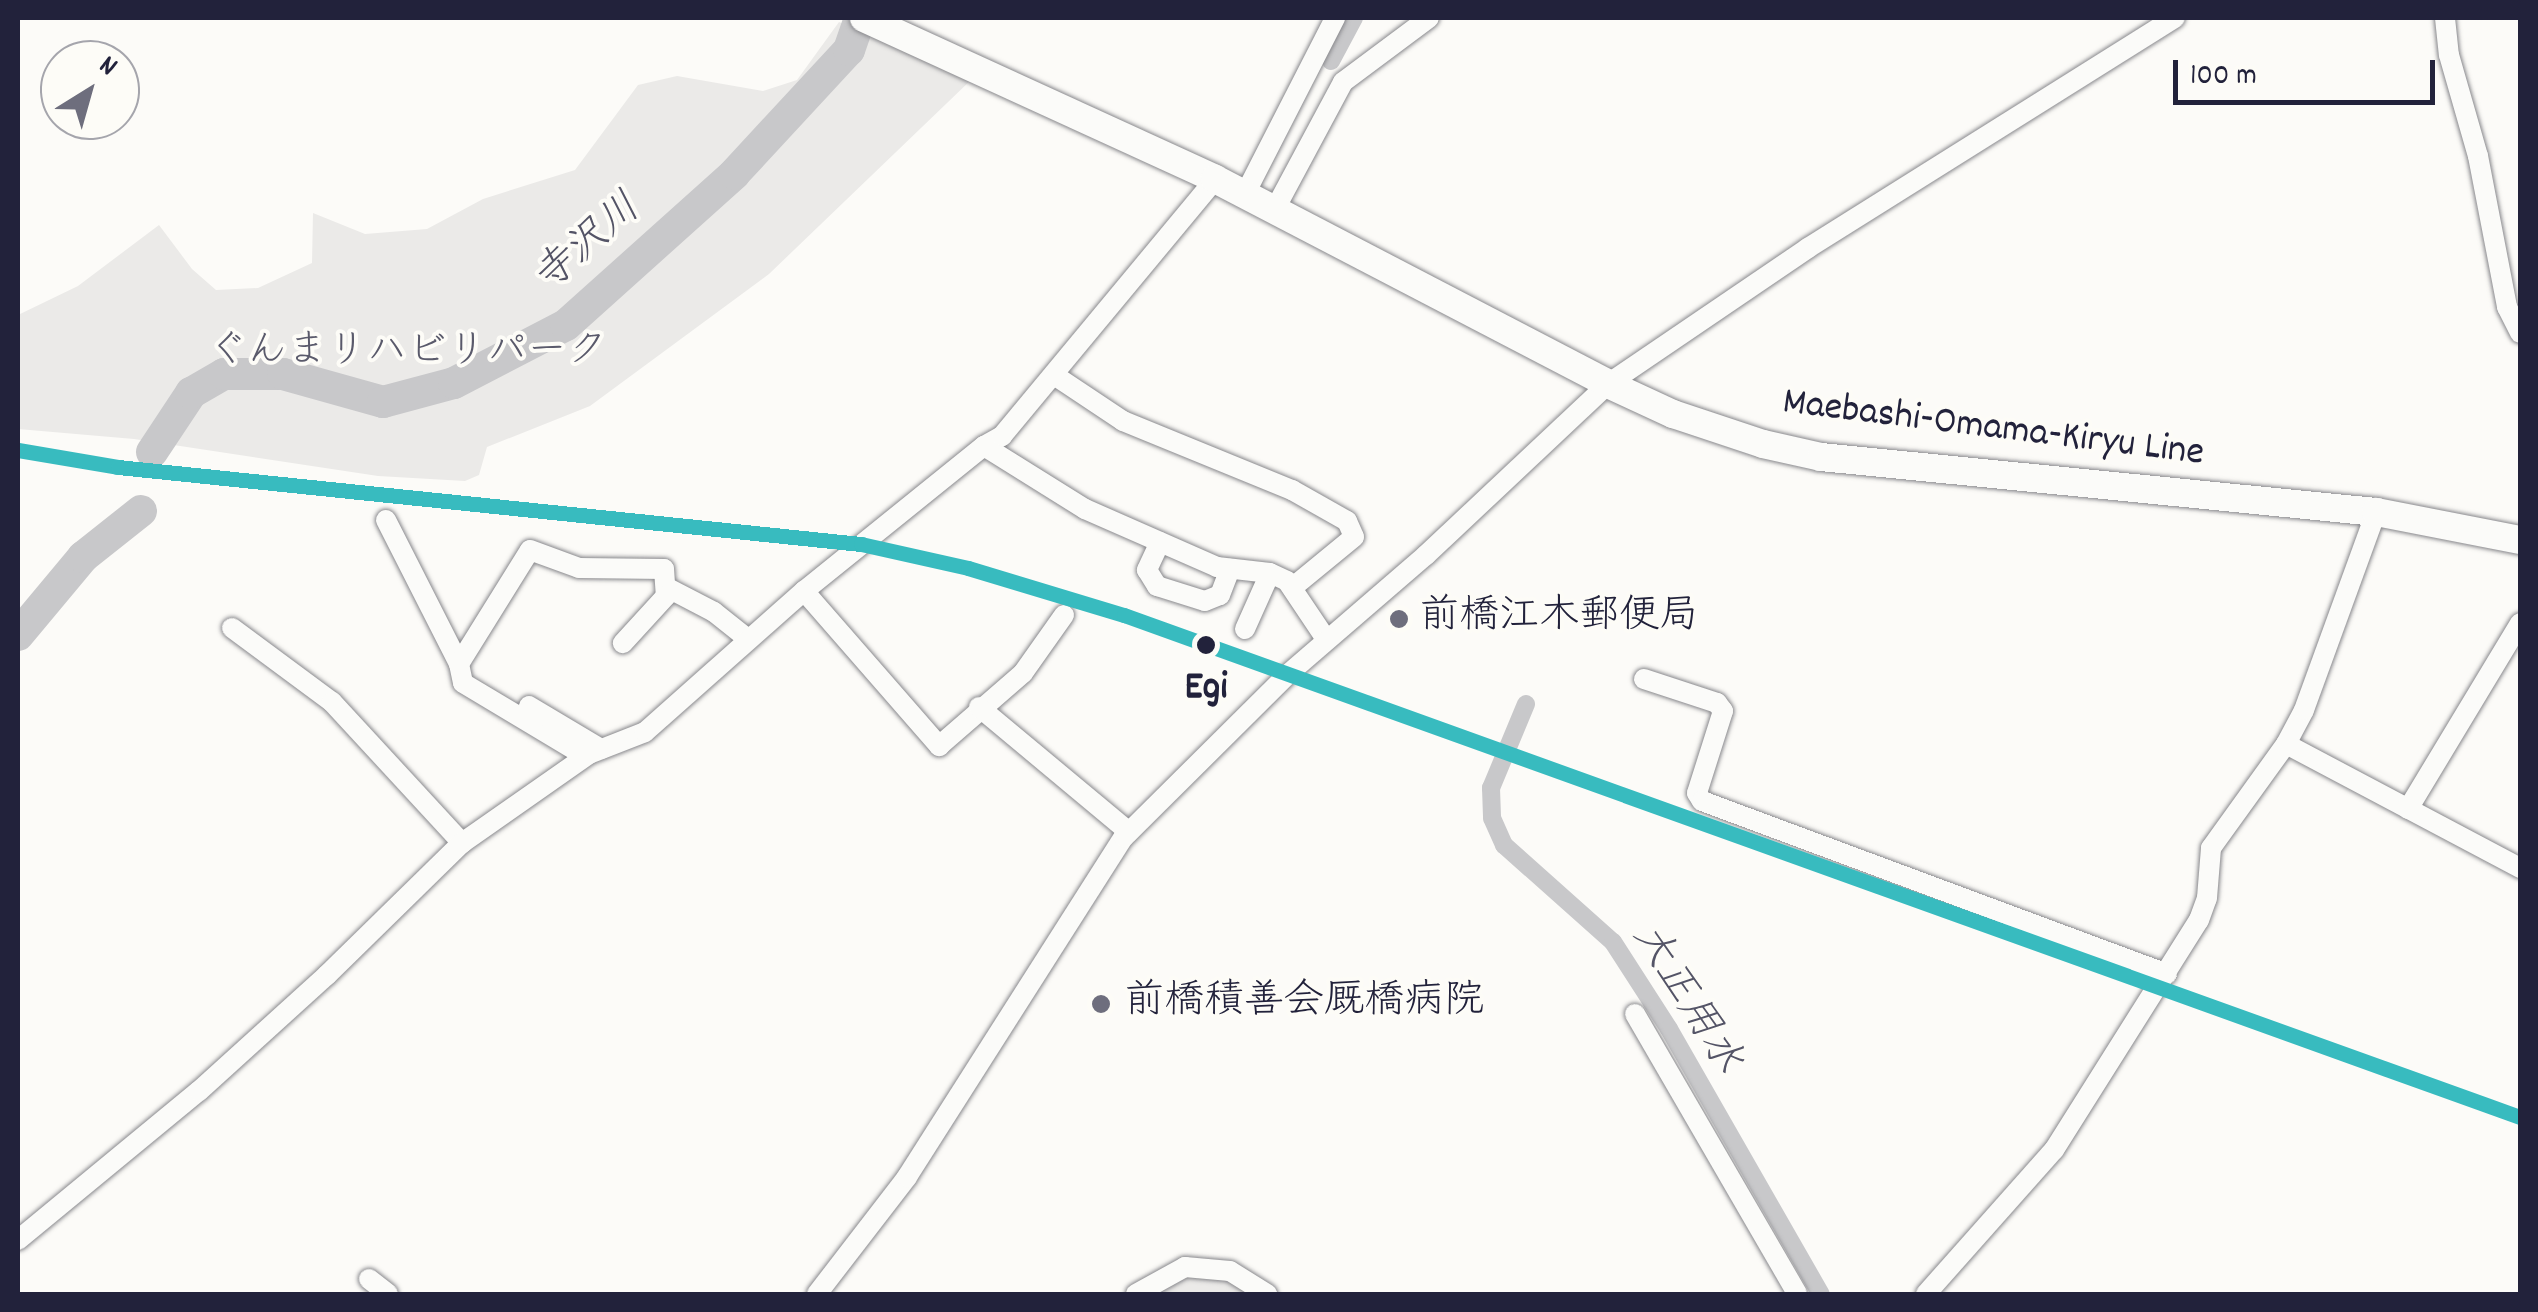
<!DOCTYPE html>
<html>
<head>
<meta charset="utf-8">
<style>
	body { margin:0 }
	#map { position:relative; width:2538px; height:1312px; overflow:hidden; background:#fcfbf8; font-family:Dekko,"Klee One",sans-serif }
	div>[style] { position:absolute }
	.green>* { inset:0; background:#ebeae8 }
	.canal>* { height:18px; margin:-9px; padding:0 9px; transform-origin:9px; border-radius:9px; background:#c8c8ca }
	.river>* { height:32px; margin:-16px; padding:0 16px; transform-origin:16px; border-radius:16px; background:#c8c8ca }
	.roads { filter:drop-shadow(0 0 2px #88888c) drop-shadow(0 0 2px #88888c) }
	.minor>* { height:20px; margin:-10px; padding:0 10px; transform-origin:10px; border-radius:10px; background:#fbfbf9 }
	.major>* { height:28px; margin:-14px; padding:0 14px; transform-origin:14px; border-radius:14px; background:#fbfbf9 }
	.rail-1>* { height:15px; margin:-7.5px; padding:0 7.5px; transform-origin:7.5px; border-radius:7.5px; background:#38bbbf }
	.dots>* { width:28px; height:28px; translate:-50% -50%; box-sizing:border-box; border:5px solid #fdfcf7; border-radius:50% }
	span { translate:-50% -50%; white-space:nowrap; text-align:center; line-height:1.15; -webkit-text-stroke:8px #fdfcf7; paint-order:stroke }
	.park-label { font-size:40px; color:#5a5a6b }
	.street-label { font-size:40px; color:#22223b }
	.poi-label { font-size:40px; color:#22223b }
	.left { translate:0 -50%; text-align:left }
	.stop-label { font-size:40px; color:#22223b; font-weight:700 }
	.water-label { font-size:42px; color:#545466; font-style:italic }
	.frame { position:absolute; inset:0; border:20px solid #22223b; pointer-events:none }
	.north { position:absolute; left:40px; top:40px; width:100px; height:100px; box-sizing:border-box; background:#fdfcf7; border:2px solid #a5a5ac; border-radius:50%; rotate:37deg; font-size:28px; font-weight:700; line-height:40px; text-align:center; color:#22223b }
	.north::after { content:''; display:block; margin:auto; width:35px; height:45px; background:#6e6e7d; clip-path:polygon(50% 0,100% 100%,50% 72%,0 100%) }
	.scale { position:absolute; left:2173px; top:60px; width:262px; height:45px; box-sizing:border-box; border:5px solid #22223b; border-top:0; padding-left:12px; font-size:30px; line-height:35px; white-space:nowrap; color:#22223b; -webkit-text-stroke:8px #fdfcf7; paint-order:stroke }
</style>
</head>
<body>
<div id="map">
	<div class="green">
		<div style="clip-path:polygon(839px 22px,972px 79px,769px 274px,590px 406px,487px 447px,479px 475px,465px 481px,378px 476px,134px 439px,18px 429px,18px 315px,78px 286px,159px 225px,192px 269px,216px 290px,258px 288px,312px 263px,313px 213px,365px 234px,427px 229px,483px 199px,575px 170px,638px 85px,677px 76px,763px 91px,797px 80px)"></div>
		<div style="clip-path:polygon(1186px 1273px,1229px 1280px,1254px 1294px,1148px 1294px)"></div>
	</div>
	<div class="canal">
		<div style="left:1331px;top:61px;width:49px;rotate:-61.9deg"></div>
		<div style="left:1526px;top:704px;width:91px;rotate:112.6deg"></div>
		<div style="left:1491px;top:788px;width:30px;rotate:88deg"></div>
		<div style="left:1492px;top:818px;width:30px;rotate:66deg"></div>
		<div style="left:1504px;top:845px;width:146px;rotate:41.7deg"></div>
		<div style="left:1613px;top:942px;width:103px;rotate:57.2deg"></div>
		<div style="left:1669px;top:1029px;width:305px;rotate:60.2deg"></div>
	</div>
	<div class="river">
		<div style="left:152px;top:452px;width:71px;rotate:-56.5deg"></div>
		<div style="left:191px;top:393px;width:38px;rotate:-30deg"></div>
		<div style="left:224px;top:374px;width:59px"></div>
		<div style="left:283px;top:374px;width:104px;rotate:15.6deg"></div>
		<div style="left:383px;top:402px;width:73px;rotate:-15deg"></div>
		<div style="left:454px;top:383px;width:126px;rotate:-27.4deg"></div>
		<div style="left:566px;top:325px;width:226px;rotate:-41.9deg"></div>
		<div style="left:734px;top:174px;width:169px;rotate:-47.2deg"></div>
		<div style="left:849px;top:50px;width:34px;rotate:-71deg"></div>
		<div style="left:18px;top:635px;width:102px;rotate:-50.2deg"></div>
		<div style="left:83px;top:557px;width:74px;rotate:-38.4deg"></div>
	</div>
	<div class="roads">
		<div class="minor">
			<div style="left:2445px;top:18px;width:37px;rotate:84deg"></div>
			<div style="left:2449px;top:55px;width:105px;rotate:74deg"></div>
			<div style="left:2478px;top:156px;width:154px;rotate:79.1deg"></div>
			<div style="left:2507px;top:307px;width:29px;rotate:63deg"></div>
			<div style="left:1245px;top:194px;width:198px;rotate:-62.9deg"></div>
			<div style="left:1275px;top:209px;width:144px;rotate:-61.8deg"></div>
			<div style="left:1343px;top:82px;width:107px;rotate:-36.7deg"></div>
			<div style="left:1054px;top:375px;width:83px;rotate:33.7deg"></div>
			<div style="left:1123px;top:421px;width:183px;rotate:22.2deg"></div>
			<div style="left:1292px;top:490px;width:63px;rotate:29.4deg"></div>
			<div style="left:1347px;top:521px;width:17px;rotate:66deg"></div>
			<div style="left:1354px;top:537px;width:80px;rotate:140.6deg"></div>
			<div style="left:984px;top:446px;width:119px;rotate:32deg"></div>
			<div style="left:1085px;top:509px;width:144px;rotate:23.7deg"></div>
			<div style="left:1217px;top:567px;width:53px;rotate:6.5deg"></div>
			<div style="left:1270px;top:573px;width:19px;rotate:25deg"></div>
			<div style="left:1287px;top:581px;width:70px;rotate:56.1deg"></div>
			<div style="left:386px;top:520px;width:161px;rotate:63.1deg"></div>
			<div style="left:459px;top:664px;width:19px;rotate:78deg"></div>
			<div style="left:463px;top:683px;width:142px;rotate:30.9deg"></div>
			<div style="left:1160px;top:542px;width:31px;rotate:115deg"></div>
			<div style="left:1147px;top:570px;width:19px;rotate:58deg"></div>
			<div style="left:1157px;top:586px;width:50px;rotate:17.4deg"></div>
			<div style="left:1205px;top:601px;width:16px;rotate:-22deg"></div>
			<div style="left:1220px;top:595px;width:28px;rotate:-69deg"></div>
			<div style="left:666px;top:587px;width:54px;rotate:27.5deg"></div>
			<div style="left:714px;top:612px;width:43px;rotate:38.5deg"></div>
			<div style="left:804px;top:591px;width:206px;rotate:48.9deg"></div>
			<div style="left:939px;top:746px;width:111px;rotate:-41deg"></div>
			<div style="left:1023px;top:673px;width:71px;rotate:-54.7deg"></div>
			<div style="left:232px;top:628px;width:124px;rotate:36.5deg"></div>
			<div style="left:332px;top:702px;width:192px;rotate:47.3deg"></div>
			<div style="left:1245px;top:629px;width:61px;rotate:-65.9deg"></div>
			<div style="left:459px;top:664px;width:134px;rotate:-58.1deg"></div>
			<div style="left:530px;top:550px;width:52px;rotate:20.2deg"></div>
			<div style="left:579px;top:568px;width:85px;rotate:0.7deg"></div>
			<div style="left:664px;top:569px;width:27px;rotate:86deg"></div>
			<div style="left:666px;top:596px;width:64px;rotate:132.5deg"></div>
			<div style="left:1644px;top:679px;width:77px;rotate:18.2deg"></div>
			<div style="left:1717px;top:703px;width:10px;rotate:53deg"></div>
			<div style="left:1723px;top:711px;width:86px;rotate:107.6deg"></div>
			<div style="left:1697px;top:793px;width:9px;rotate:58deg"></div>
			<div style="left:1702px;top:801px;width:496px;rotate:20.4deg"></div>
			<div style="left:529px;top:706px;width:84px;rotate:30.8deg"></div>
			<div style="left:979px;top:707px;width:195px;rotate:39.8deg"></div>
			<div style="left:2286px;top:744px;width:265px;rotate:27.9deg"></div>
			<div style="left:2408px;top:809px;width:217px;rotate:-58.9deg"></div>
			<div style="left:1635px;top:1014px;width:323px;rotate:59.9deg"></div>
			<div style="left:18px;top:1240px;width:234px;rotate:-39.5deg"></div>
			<div style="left:199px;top:1091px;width:173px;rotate:-42.2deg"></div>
			<div style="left:327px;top:975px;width:189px;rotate:-44.4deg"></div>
			<div style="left:462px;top:843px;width:155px;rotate:-35deg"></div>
			<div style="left:589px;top:754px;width:60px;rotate:-21.4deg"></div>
			<div style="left:645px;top:732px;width:213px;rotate:-41.6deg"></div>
			<div style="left:804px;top:591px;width:231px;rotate:-38.9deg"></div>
			<div style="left:984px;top:446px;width:21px;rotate:-29deg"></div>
			<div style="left:1002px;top:436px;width:334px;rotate:-50.3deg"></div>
			<div style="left:369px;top:1279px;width:24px;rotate:38deg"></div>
			<div style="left:817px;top:1294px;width:148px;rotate:-52.4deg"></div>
			<div style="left:907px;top:1177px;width:403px;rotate:-57.5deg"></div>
			<div style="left:1124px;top:837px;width:230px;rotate:-44.8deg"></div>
			<div style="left:1287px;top:675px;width:184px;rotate:-40.8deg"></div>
			<div style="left:1426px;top:555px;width:250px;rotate:-43.2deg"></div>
			<div style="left:1608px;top:384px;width:242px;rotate:-34.2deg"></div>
			<div style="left:1808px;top:248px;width:433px;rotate:-32.1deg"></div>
			<div style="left:1136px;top:1294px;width:56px;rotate:-28.9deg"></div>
			<div style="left:1185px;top:1267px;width:45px;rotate:5.1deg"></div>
			<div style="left:1230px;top:1271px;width:44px;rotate:31.9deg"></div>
			<div style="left:1926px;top:1294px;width:193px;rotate:-48.4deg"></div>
			<div style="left:2054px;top:1150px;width:272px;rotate:-57.8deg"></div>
			<div style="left:2199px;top:920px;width:23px;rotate:-70deg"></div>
			<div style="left:2207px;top:898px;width:50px;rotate:-85.4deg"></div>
			<div style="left:2211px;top:848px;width:128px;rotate:-54.2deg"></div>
			<div style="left:2286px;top:744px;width:38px;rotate:-62deg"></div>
			<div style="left:2304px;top:710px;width:211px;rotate:-70deg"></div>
		</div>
		<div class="major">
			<div style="left:864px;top:18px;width:386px;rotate:24.6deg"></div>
			<div style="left:1215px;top:179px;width:443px;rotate:27.5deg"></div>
			<div style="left:1608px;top:384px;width:72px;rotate:24.8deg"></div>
			<div style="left:1673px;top:414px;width:95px;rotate:18.4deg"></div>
			<div style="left:1763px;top:444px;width:59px;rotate:12.6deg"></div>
			<div style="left:1821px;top:457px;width:558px;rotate:5.66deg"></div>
			<div style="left:2376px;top:512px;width:147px;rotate:11deg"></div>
		</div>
	</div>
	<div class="rail-1">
		<div style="left:18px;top:450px;width:101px;rotate:9.6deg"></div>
		<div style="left:118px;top:467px;width:747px;rotate:5.92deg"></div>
		<div style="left:861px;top:544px;width:110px;rotate:12.6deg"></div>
		<div style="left:968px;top:568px;width:163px;rotate:16.8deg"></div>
		<div style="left:1124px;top:615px;width:1484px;rotate:19.78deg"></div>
	</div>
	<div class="dots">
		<div style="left:1399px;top:619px;background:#6e6e7d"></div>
		<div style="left:1206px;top:645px;background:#22223b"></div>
		<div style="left:1101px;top:1004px;background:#6e6e7d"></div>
	</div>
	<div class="park-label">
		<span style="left:407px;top:354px">ぐんまリハビリパーク</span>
	</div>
	<div class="street-label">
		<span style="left:1993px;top:430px;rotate:7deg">Maebashi-Omama-Kiryu Line</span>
	</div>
	<div class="poi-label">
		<span class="left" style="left:1419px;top:619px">前橋江木郵便局</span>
		<span class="left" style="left:1124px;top:1004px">前橋積善会厩橋病院</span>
	</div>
	<div class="stop-label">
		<span style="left:1206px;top:690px">Egi</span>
	</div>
	<div class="water-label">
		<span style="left:589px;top:245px;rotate:-41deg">寺沢川</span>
		<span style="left:1685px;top:1000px;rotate:58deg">大正用水</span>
	</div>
	<div class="frame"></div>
	<div class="north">N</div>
	<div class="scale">100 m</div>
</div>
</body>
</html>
